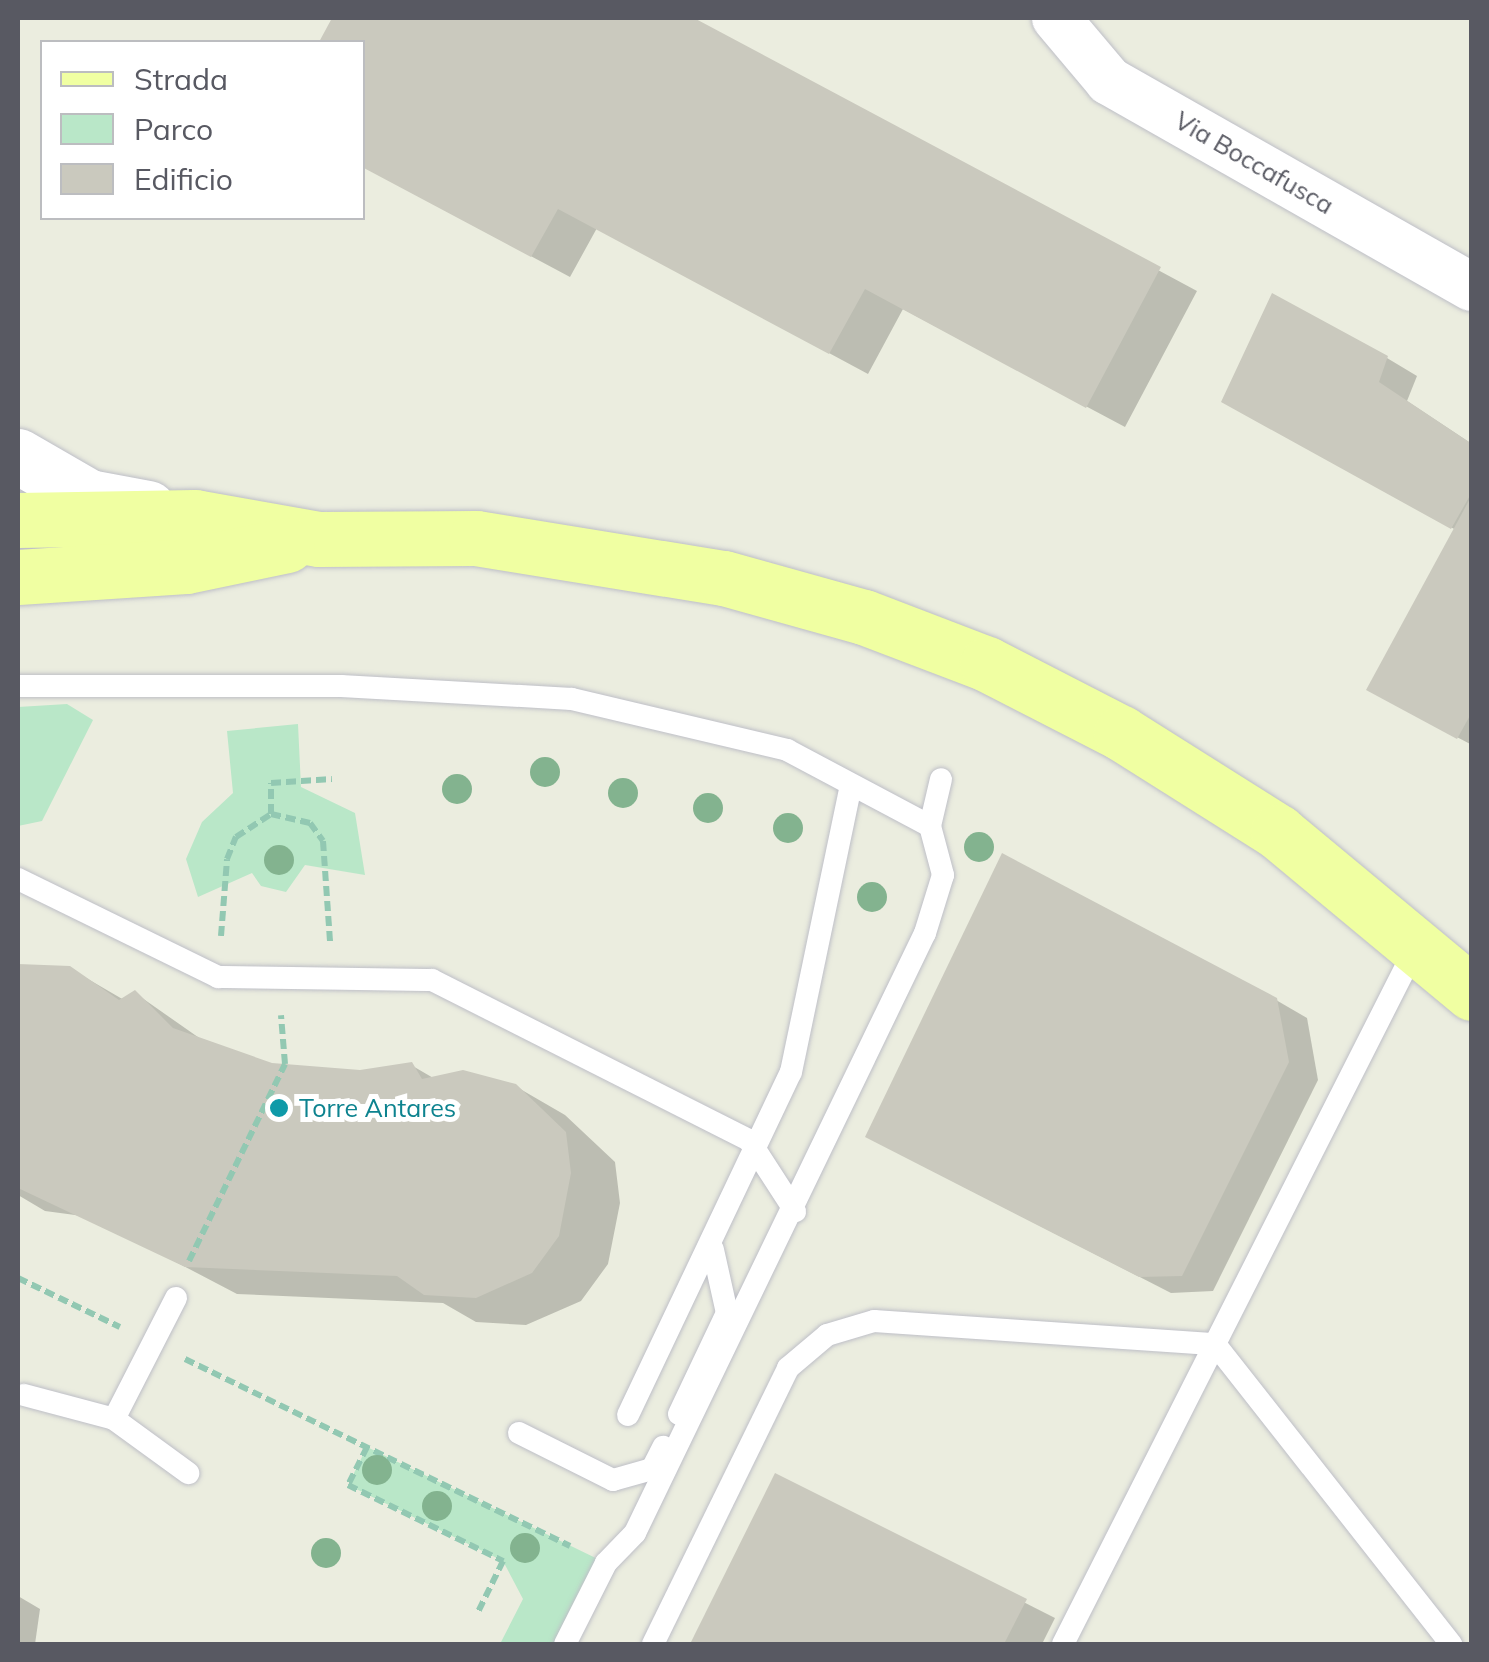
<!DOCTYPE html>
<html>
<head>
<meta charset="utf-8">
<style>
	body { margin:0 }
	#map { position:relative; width:1489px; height:1662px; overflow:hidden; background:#ebeddf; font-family:Mulish,sans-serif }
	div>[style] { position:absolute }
	.green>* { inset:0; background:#b9e7c8 }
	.shadow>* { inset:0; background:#0003 }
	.building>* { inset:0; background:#cac9be }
	.path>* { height:6px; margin-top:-3px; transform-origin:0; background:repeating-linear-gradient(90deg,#92c8b2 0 10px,transparent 0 15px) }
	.roads { filter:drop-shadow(0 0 2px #bebfc7) drop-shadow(0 0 2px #bebfc7) }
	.service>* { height:22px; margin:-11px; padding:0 11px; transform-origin:11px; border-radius:11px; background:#fff }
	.minor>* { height:48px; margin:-24px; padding:0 24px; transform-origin:24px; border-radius:24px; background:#fff }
	.secondary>* { height:55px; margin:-27.5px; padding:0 27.5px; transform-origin:27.5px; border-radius:27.5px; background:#fff }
	.primary>* { height:55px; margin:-27.5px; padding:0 27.5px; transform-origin:27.5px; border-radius:27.5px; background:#f0ffa2 }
	.trees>* { width:30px; height:30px; margin:-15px; border-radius:50%; background:#83b38f }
	.dots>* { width:28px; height:28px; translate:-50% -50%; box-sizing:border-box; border:5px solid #fff; border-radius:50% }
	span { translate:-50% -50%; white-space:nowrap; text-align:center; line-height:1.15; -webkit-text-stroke:10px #fff; paint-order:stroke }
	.street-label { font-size:25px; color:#585962 }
	.culture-label { font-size:25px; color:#0d838f }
	.left { translate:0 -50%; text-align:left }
	.frame { position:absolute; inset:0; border:20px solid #585962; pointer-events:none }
	.legend { position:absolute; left:40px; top:40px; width:325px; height:180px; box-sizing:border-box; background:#fff; border:2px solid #bcbdc0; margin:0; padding:12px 18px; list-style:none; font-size:30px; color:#585962 }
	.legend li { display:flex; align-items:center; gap:20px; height:50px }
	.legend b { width:50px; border:2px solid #bcbdc0 }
</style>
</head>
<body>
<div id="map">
	<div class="green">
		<div style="clip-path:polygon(67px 704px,93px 720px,42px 821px,18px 826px,18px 707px)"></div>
		<div style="clip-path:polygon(298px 724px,301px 787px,355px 813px,365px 875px,305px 865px,286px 892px,261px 886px,252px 873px,198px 897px,186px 859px,202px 822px,233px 793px,227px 731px)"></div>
		<div style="clip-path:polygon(367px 1447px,606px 1563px,565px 1644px,500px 1644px,523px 1599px,503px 1561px,348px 1485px)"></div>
	</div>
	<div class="shadow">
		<div style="clip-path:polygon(335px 18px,689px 18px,1197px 291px,1125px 427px,903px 309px,868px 374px,597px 228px,570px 277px,362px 166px,362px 42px,322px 42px)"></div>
		<div style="clip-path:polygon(1387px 358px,1417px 376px,1407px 401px,1472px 444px,1472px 745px,1398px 706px,1456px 530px,1254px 418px)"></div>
		<div style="clip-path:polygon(18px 967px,69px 968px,124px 1000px,135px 993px,205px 1042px,272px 1065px,360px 1073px,411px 1065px,435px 1079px,515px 1086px,565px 1115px,615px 1162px,620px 1203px,608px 1264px,581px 1301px,526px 1325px,476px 1322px,443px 1303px,237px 1294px,90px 1217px,45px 1211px,18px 1195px)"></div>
		<div style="clip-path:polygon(1276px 1000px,1307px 1018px,1318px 1080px,1213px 1291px,1171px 1293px,898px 1153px)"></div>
		<div style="clip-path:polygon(776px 1477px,1055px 1618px,1042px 1644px,692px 1644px)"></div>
		<div style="clip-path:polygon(18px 1596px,40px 1609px,35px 1644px,18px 1644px)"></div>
	</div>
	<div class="building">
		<div style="clip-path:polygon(332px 18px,694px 18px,1161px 267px,1086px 408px,865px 289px,829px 354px,558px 209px,531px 257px,362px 167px,362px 42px,319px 42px)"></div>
		<div style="clip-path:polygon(1272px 293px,1388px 356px,1379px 382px,1472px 444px,1472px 492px,1451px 529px,1221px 402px)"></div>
		<div style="clip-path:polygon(1472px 495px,1472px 712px,1457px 739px,1366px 690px)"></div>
		<div style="clip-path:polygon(1002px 853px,1277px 998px,1289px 1062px,1182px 1276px,1139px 1277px,865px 1137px)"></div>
		<div style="clip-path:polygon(18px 964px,70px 966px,119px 1000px,135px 990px,173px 1028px,272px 1063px,360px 1070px,412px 1062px,422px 1079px,463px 1070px,516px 1084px,566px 1132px,571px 1173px,559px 1236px,532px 1273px,476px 1298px,424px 1295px,397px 1276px,185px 1267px,18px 1188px)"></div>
		<div style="clip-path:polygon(775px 1473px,1027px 1599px,1004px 1644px,690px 1644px)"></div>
	</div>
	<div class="path">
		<div style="left:271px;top:814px;width:31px;rotate:-90deg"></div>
		<div style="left:271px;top:783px;width:61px;rotate:-3.8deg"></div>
		<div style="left:221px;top:936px;width:77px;rotate:-85.5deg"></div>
		<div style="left:227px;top:859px;width:24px;rotate:-68deg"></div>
		<div style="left:236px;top:837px;width:42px;rotate:-33.3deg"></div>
		<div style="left:271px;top:814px;width:40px;rotate:13deg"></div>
		<div style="left:310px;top:823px;width:22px;rotate:54deg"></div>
		<div style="left:323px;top:841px;width:101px;rotate:86deg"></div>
		<div style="left:189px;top:1261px;width:219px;rotate:-64deg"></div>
		<div style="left:285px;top:1064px;width:49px;rotate:-94.7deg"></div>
		<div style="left:18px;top:1278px;width:113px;rotate:25.7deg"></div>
		<div style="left:185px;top:1359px;width:428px;rotate:25.9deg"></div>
		<div style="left:367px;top:1447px;width:42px;rotate:116.6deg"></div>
		<div style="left:348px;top:1485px;width:173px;rotate:26.1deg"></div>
		<div style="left:503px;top:1561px;width:57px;rotate:116.1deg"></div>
	</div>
	<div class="roads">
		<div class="service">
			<div style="left:18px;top:686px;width:323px"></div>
			<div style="left:341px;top:686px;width:231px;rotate:3.2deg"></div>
			<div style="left:572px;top:699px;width:221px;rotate:13.3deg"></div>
			<div style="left:787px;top:750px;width:162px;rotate:28deg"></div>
			<div style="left:930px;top:826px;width:51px;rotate:75.1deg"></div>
			<div style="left:943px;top:875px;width:61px;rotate:107.2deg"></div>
			<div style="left:925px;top:933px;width:666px;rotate:115.8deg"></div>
			<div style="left:635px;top:1533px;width:42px;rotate:134deg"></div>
			<div style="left:606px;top:1563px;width:91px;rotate:116.8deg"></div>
			<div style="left:930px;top:826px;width:48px;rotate:-76.8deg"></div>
			<div style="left:18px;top:879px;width:223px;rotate:26.1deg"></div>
			<div style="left:218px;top:977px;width:214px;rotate:0.8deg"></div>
			<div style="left:432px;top:980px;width:355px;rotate:26.8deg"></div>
			<div style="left:749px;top:1140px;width:85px;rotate:57.1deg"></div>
			<div style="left:176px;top:1298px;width:136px;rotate:117.1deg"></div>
			<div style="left:114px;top:1419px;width:92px;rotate:36.1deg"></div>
			<div style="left:24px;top:1395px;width:93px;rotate:14.9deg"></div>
			<div style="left:679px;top:1414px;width:112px;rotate:-64.6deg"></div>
			<div style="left:727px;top:1313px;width:65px;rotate:-102.5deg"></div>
			<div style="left:628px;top:1415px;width:380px;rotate:-64.6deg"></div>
			<div style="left:791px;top:1072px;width:293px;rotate:-78.2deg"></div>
			<div style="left:519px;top:1433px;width:105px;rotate:26.6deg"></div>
			<div style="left:613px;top:1480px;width:41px;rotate:-15.8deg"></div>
			<div style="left:652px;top:1469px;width:25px;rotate:-63deg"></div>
			<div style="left:653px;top:1644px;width:307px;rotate:-63.9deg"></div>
			<div style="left:788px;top:1368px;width:51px;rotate:-40.2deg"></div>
			<div style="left:827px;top:1335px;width:49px;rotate:-16.6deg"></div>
			<div style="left:874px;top:1321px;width:342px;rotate:3.9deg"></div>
			<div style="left:1215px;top:1344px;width:382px;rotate:51.8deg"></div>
			<div style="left:1063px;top:1644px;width:784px;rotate:-63.14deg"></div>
		</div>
		<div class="minor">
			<div style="left:1056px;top:18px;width:82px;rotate:49.9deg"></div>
			<div style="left:1109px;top:81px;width:417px;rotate:29.6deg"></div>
		</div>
		<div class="secondary">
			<div style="left:18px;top:456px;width:82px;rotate:30deg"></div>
			<div style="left:89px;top:497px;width:60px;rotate:10.6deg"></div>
		</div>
		<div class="primary">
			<div style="left:18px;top:520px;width:177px;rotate:-1deg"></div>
			<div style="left:195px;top:517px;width:126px;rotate:10.1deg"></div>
			<div style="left:319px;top:539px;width:157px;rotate:-0.4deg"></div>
			<div style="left:476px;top:538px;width:251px;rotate:9.2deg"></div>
			<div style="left:724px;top:578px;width:145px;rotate:15.6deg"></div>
			<div style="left:864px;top:617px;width:132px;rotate:20.9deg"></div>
			<div style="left:987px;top:664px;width:151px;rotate:27.2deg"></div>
			<div style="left:1121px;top:733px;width:186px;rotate:32.2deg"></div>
			<div style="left:1278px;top:832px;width:252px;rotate:39.7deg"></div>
			<div style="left:18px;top:577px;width:168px;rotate:-3.7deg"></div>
			<div style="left:186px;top:566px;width:103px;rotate:-11.7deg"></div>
		</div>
	</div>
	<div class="trees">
		<div style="left:545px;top:772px"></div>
		<div style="left:457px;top:789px"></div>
		<div style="left:623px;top:793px"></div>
		<div style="left:708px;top:808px"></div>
		<div style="left:788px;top:828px"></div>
		<div style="left:979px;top:847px"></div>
		<div style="left:279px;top:860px"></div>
		<div style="left:872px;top:897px"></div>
		<div style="left:377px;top:1470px"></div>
		<div style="left:437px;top:1506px"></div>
		<div style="left:525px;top:1548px"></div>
		<div style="left:326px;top:1553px"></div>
	</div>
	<div class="dots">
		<div style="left:279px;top:1108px;background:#0f9aa8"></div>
	</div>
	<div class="street-label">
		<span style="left:1254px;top:163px;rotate:30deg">Via Boccafusca</span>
	</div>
	<div class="culture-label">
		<span class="left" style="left:299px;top:1108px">Torre Antares</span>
	</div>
	<div class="frame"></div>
	<ul class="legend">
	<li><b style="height:12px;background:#f0ffa2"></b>Strada</li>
	<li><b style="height:28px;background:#b9e7c8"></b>Parco</li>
	<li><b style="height:28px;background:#cac9be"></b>Edificio</li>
	</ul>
</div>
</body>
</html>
